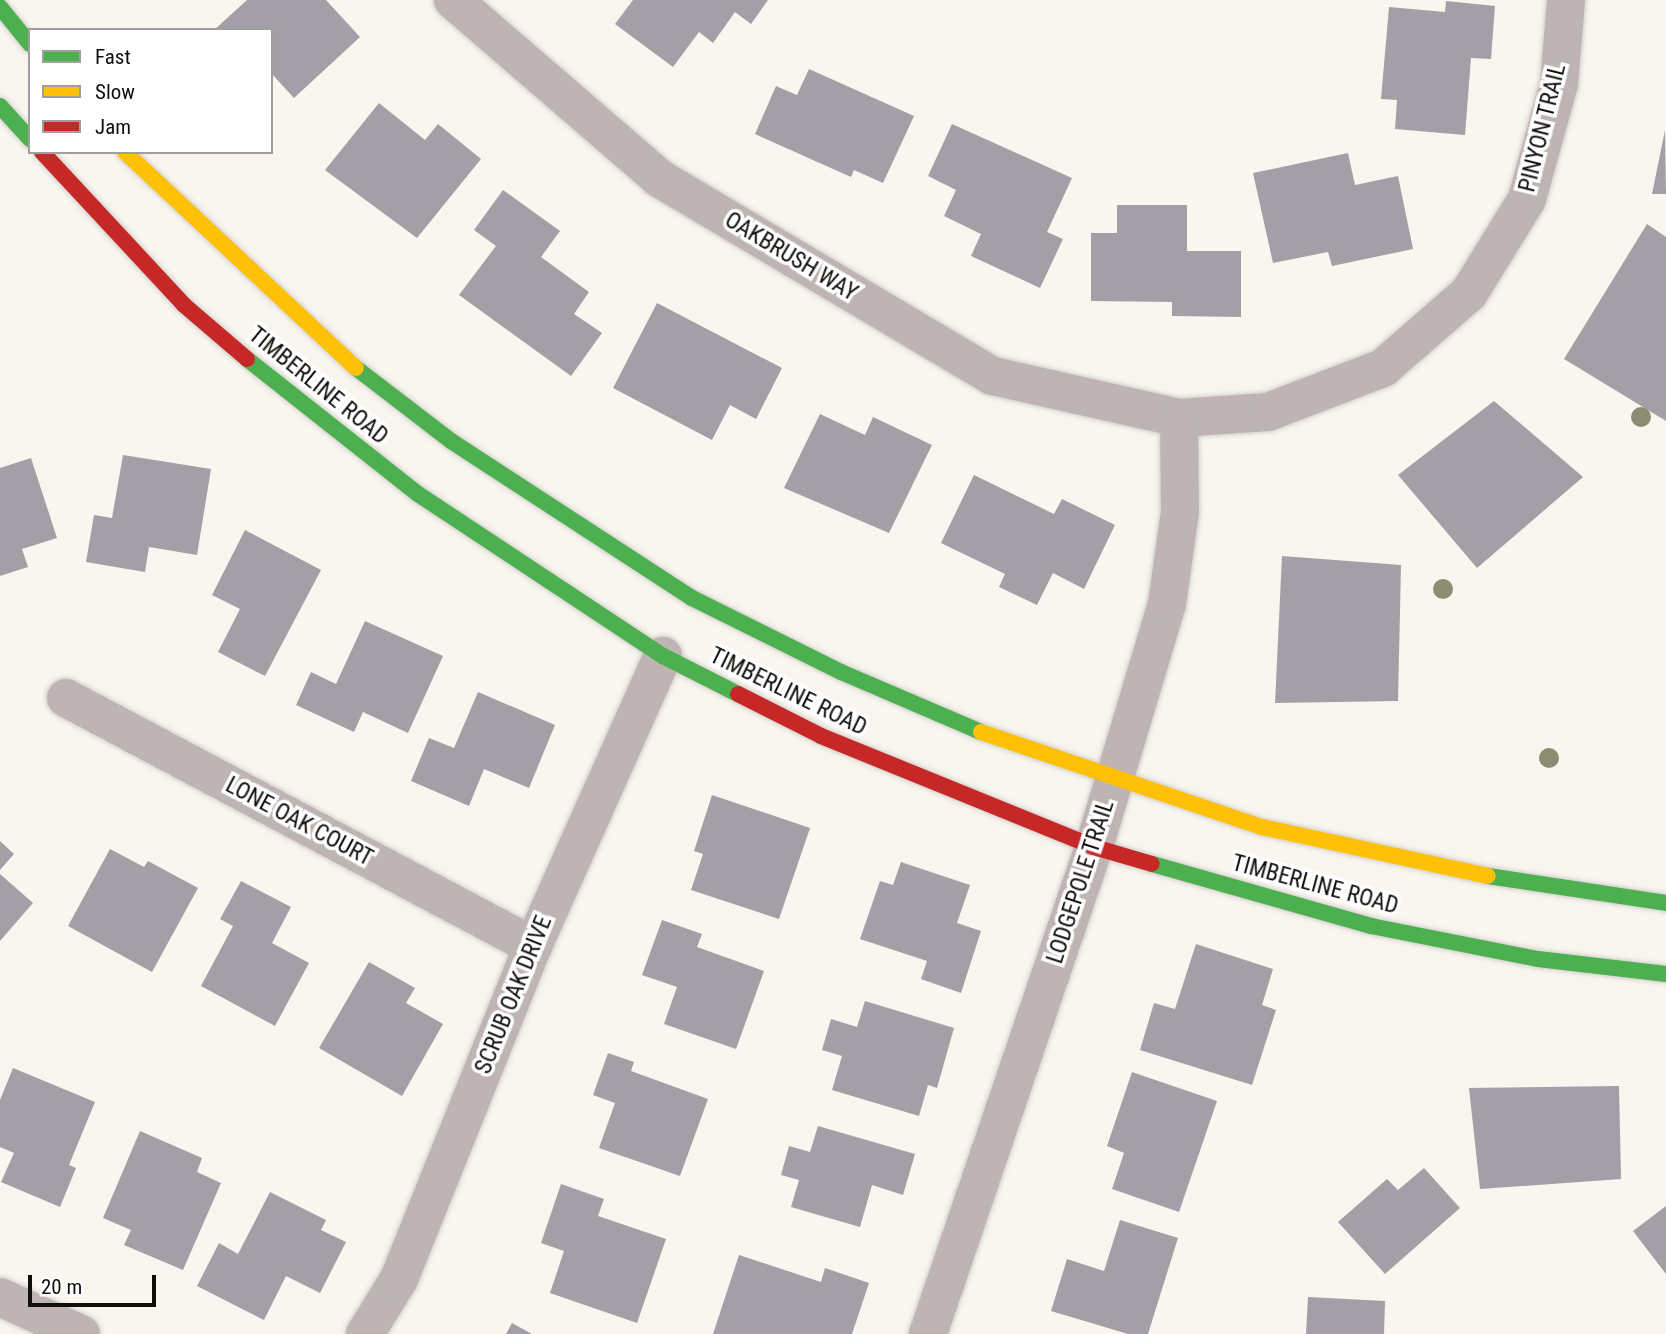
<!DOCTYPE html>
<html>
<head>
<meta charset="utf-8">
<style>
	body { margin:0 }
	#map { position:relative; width:1666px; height:1334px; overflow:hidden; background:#f9f5ef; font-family:"Roboto Condensed",sans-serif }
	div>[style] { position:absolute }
	.building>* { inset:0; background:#a2a0a6 }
	.roads { filter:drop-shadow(0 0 2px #d3d0cb) drop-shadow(0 0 2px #d3d0cb) }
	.street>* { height:38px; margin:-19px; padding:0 19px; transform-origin:19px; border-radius:19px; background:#bdb4b3 }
	.fast>* { height:16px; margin:-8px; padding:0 8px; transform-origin:8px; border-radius:8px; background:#4caf50 }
	.slow>* { height:16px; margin:-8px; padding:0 8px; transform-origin:8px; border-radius:8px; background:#ffc107 }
	.jam>* { height:16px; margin:-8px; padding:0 8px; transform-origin:8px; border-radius:8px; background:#c62828 }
	.trees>* { width:20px; height:20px; margin:-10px; border-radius:50%; background:#8b8c72 }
	span { translate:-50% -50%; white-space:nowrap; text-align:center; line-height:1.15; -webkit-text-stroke:7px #fff; paint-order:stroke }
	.street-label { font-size:23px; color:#110f0b }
	.legend { position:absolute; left:28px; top:28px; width:245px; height:126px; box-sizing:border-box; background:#fff; border:2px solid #a09f9d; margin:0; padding:9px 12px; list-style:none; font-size:21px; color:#110f0b }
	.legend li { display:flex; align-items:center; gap:14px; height:35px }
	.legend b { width:35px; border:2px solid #a09f9d }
	.scale { position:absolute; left:28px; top:1275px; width:128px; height:32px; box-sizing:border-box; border:4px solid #110f0b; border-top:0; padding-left:9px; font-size:21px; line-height:24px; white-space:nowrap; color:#110f0b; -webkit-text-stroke:5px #fff; paint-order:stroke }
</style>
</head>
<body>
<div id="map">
	<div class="building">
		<div style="clip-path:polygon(247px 0,326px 0,360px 37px,294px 98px,271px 73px,271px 30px,214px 30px)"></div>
		<div style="clip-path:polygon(633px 0,768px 0,751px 24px,735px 12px,713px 43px,699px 32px,673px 67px,615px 24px)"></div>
		<div style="clip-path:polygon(1446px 1px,1495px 6px,1491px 59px,1471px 58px,1465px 135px,1395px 129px,1397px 100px,1381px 99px,1389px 7px,1445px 12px)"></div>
		<div style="clip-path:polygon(809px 69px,914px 116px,883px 183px,854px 170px,851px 177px,755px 134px,776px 86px,797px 95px)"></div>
		<div style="clip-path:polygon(379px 103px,425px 140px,438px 124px,481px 159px,417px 238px,325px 170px)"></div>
		<div style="clip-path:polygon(952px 124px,1072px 178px,1047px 232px,1063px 239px,1040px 288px,971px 256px,981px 234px,944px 216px,956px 190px,928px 176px)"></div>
		<div style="clip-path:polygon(1665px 130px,1666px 194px,1652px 194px)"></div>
		<div style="clip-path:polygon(1348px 153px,1355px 185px,1398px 176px,1413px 249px,1332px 266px,1328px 252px,1273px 263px,1253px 173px)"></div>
		<div style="clip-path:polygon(503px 190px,560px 231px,541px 257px,589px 292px,574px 314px,602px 333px,571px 376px,459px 295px,496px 246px,474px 230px)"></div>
		<div style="clip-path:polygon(1117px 205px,1187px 205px,1187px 251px,1241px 251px,1241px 317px,1172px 316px,1172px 302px,1091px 301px,1091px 233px,1117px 233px)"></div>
		<div style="clip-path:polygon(1647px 224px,1666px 237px,1666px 421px,1564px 359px)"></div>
		<div style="clip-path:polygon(657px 303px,782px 368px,756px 419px,730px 405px,712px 440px,613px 388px)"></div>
		<div style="clip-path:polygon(1494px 401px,1583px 477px,1477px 568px,1398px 475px)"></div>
		<div style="clip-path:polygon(820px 414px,865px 435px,873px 417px,932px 445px,889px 533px,784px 488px)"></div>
		<div style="clip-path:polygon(123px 455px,211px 469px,197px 555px,149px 547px,145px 572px,86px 562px,94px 515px,112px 518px)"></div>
		<div style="clip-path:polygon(31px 458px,57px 538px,22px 549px,28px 567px,0 576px,0 468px)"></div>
		<div style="clip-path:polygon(974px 475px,1054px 514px,1062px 499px,1115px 525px,1084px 589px,1053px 573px,1037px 605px,999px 587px,1005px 574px,941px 543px)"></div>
		<div style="clip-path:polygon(245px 530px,321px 570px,265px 676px,218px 652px,240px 609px,212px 595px)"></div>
		<div style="clip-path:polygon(1282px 556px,1401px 565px,1398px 701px,1275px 703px)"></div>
		<div style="clip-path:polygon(365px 621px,443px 656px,408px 733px,363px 712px,354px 732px,296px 705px,311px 672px,336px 684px)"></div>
		<div style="clip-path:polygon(478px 692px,555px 725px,529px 788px,484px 769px,469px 806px,411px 781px,429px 738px,454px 748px)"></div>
		<div style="clip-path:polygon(712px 795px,810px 828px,779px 919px,691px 890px,703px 854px,694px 851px)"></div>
		<div style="clip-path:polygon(0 841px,14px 854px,0 870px)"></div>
		<div style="clip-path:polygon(110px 849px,144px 867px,148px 861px,198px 888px,152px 972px,68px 926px)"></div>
		<div style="clip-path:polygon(901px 862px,970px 885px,957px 923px,981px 931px,961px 993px,921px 979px,927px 961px,860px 939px,880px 881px,893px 885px)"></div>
		<div style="clip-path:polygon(0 874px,33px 903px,0 941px)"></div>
		<div style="clip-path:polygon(241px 881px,291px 907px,272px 943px,309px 963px,275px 1026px,201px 986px,233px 926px,220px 919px)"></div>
		<div style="clip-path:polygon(662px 920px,702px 934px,697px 947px,764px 971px,736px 1049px,664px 1024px,677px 987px,642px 975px)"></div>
		<div style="clip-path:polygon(1196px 944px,1273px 969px,1262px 1005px,1276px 1010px,1252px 1085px,1140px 1050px,1154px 1003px,1175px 1009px)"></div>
		<div style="clip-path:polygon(369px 962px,415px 988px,406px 1003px,443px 1024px,402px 1096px,319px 1048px)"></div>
		<div style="clip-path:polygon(865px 1001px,954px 1028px,937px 1088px,928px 1085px,919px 1116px,832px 1090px,842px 1056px,822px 1050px,831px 1019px,857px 1027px)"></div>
		<div style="clip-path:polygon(608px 1053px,634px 1062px,631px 1071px,708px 1099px,680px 1176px,599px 1148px,615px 1103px,593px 1095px)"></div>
		<div style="clip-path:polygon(13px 1068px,95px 1102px,69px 1165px,76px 1168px,60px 1207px,1px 1182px,14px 1153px,0 1147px,0 1100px)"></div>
		<div style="clip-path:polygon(1132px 1072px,1217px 1101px,1179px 1212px,1112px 1189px,1124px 1153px,1107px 1146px)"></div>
		<div style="clip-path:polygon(1619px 1086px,1621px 1179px,1480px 1189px,1469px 1088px)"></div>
		<div style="clip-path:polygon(818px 1126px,915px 1154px,903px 1195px,872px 1185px,860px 1227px,791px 1207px,799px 1180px,781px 1175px,789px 1146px,810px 1152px)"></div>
		<div style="clip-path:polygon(140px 1131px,202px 1158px,197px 1172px,221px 1183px,183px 1270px,124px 1245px,131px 1230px,103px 1218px)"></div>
		<div style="clip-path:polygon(1424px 1168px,1460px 1208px,1385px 1274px,1338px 1222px,1387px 1179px,1398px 1190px)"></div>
		<div style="clip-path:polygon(561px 1184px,604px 1199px,598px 1216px,666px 1239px,637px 1323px,550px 1293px,564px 1251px,541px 1243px)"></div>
		<div style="clip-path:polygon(270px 1192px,326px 1220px,321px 1230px,346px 1242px,320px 1293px,286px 1276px,264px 1320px,197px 1286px,219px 1243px,238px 1254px)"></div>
		<div style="clip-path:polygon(1666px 1206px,1666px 1274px,1633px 1231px)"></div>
		<div style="clip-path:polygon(1120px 1220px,1178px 1238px,1148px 1334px,1128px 1334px,1051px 1311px,1067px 1259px,1104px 1271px)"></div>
		<div style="clip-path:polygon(739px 1255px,821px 1282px,825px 1268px,869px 1283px,852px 1334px,713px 1334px)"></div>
		<div style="clip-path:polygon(1308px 1297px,1385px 1301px,1384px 1334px,1306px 1334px)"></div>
		<div style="clip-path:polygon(512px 1323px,532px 1334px,506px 1334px)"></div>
	</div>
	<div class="roads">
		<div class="street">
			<div style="left:453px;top:0;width:272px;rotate:40.8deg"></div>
			<div style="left:659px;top:178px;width:388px;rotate:30.7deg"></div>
			<div style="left:993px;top:376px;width:191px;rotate:12.7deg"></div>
			<div style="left:1179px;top:418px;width:89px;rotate:-3.9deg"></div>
			<div style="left:1268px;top:412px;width:123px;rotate:-20.9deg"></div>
			<div style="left:1383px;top:368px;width:114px;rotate:-41.1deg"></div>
			<div style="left:1469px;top:293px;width:110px;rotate:-58.3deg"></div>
			<div style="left:1527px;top:199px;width:119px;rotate:-74.5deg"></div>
			<div style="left:1559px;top:84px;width:84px;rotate:-85.2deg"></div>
			<div style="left:66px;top:698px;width:529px;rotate:27.97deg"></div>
			<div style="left:0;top:1297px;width:89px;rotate:24.6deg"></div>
			<div style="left:365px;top:1334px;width:65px;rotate:-58.3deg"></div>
			<div style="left:399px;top:1279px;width:359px;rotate:-68.1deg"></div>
			<div style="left:533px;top:946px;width:318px;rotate:-65.9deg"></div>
			<div style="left:928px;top:1334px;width:515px;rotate:-71.18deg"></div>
			<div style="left:1094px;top:847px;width:254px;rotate:-73.3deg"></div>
			<div style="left:1167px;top:604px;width:93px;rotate:-82deg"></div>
			<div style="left:1180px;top:512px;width:94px;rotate:-90.6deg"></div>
		</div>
		<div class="fast">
			<div style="left:0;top:7px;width:48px;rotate:51deg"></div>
			<div style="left:0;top:106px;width:45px;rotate:47.7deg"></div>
			<div style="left:247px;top:359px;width:218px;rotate:38.3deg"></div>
			<div style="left:418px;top:494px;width:294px;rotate:33.5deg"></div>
			<div style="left:663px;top:656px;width:84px;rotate:26.9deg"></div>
			<div style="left:356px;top:368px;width:120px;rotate:37.5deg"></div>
			<div style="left:451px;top:441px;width:288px;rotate:33.1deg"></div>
			<div style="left:692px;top:598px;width:166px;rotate:26.4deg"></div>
			<div style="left:841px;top:672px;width:152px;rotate:23.2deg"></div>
			<div style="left:1152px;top:864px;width:228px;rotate:15.8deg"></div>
			<div style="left:1371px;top:926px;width:170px;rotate:11.2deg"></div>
			<div style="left:1538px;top:959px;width:129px;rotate:6.7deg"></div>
			<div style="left:1488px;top:876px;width:180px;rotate:8.6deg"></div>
		</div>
		<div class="slow">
			<div style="left:125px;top:152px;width:316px;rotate:43.1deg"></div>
			<div style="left:981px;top:732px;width:297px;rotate:18.7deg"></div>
			<div style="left:1262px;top:827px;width:231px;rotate:12.2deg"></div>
		</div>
		<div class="jam">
			<div style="left:42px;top:152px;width:209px;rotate:47.1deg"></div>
			<div style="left:184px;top:305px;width:83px;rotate:40.6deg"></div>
			<div style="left:738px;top:694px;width:93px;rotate:26.8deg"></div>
			<div style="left:821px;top:736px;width:295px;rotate:22.1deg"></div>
			<div style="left:1094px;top:847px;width:60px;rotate:16.3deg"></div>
		</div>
	</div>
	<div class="trees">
		<div style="left:1641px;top:417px"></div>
		<div style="left:1443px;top:589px"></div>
		<div style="left:1549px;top:758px"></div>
	</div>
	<div class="street-label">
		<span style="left:1543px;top:128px;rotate:-76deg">PINYON TRAIL</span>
		<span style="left:791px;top:257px;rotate:31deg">OAKBRUSH WAY</span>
		<span style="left:318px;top:386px;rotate:39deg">TIMBERLINE ROAD</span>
		<span style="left:788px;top:692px;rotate:26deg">TIMBERLINE ROAD</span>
		<span style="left:299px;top:822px;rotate:28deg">LONE OAK COURT</span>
		<span style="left:1081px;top:882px;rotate:-72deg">LODGEPOLE TRAIL</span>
		<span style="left:1315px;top:885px;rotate:15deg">TIMBERLINE ROAD</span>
		<span style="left:514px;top:995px;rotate:-68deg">SCRUB OAK DRIVE</span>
	</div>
	<ul class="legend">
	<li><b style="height:9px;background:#4caf50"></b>Fast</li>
	<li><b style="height:9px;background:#ffc107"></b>Slow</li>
	<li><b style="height:9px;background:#c62828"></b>Jam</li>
	</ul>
	<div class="scale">20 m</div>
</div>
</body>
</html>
